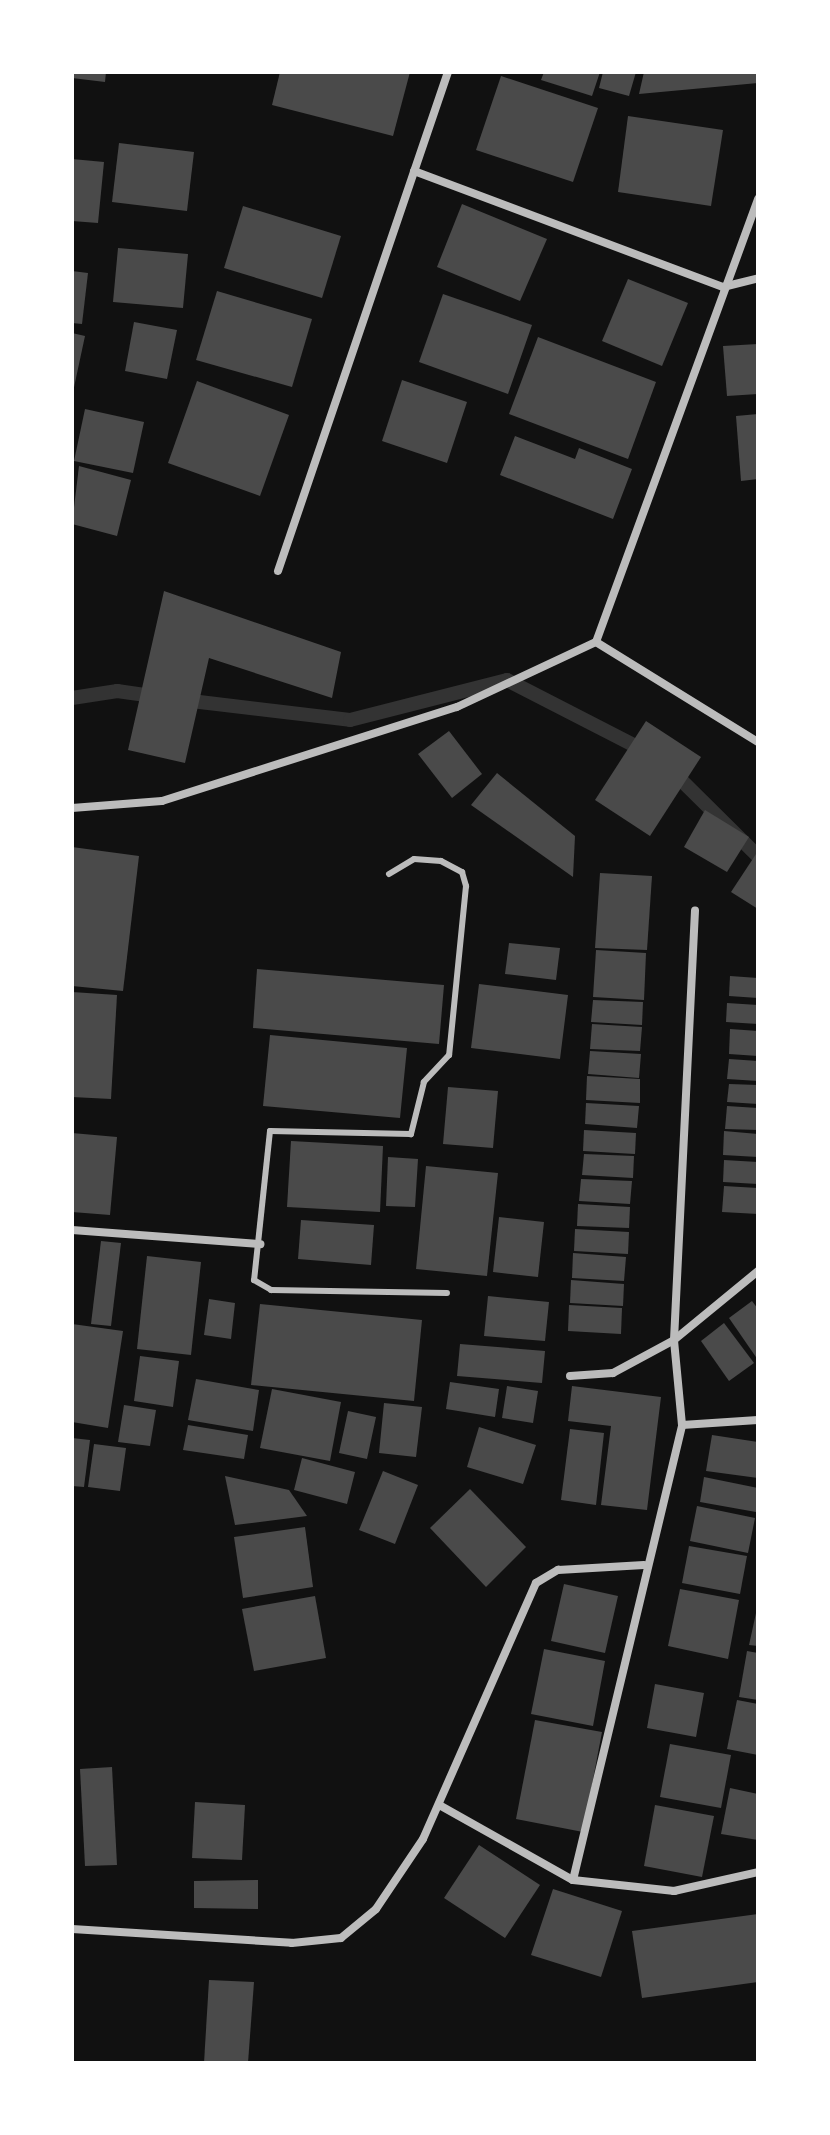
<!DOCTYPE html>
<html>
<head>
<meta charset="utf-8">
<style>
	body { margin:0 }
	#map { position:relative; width:830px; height:2135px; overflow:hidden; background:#111; font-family:Overpass,sans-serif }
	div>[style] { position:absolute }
	.stream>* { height:14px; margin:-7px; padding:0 7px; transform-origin:7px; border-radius:7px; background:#333 }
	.building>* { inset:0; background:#4a4a4a }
	.service>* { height:6px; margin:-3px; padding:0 3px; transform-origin:3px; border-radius:3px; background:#bcbcbc }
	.minor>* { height:8px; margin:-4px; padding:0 4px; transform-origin:4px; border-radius:4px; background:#bcbcbc }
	span { translate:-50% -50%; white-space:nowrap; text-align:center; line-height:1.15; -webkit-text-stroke:8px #fff; paint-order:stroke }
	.frame { position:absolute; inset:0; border:74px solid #fff; pointer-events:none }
</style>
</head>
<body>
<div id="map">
	<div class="stream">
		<div style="left:72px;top:698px;width:46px;rotate:-8.8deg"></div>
		<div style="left:117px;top:691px;width:42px;rotate:8.1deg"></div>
		<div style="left:183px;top:700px;width:168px;rotate:6.8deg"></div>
		<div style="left:350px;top:720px;width:162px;rotate:-14.3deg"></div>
		<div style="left:507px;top:680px;width:157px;rotate:27.2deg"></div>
		<div style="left:673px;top:772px;width:120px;rotate:44.7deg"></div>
	</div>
	<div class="building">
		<div style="clip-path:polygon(72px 72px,106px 72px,105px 82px,72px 78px)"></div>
		<div style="clip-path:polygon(280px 72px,410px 72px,393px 136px,272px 105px)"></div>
		<div style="clip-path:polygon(544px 72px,600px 72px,592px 96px,541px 80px)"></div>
		<div style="clip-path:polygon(603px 72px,636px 72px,629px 96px,599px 88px)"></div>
		<div style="clip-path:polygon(644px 72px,758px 72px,758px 83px,639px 94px)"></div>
		<div style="clip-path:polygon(501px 76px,598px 108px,573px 182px,476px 150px)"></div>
		<div style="clip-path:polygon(628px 116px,723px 130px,711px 206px,618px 192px)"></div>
		<div style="clip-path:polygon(119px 143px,194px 152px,187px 211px,112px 202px)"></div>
		<div style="clip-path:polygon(72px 159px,104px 162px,98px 223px,72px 221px)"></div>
		<div style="clip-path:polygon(462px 204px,547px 239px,520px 301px,437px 267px)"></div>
		<div style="clip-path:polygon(243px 206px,341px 236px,322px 298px,224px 268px)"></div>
		<div style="clip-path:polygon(118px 248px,188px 254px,183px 308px,113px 302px)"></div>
		<div style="clip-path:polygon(72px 271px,88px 273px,82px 324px,72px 323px)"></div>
		<div style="clip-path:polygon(628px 279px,688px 303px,662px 366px,602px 341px)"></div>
		<div style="clip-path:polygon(217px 291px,312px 319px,292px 387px,196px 360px)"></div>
		<div style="clip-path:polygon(443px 294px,532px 325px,508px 394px,419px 362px)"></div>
		<div style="clip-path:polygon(134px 322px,177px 330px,167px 379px,125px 371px)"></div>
		<div style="clip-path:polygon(72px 333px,85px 336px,73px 392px,72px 392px)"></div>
		<div style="clip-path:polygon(538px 337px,656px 382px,628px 459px,509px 414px)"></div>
		<div style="clip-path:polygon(758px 344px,758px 394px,727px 396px,723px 346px)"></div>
		<div style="clip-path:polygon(402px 380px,467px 402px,447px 463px,382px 441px)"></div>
		<div style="clip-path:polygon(197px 381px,289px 415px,260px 496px,168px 463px)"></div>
		<div style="clip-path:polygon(85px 409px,144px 422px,133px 473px,74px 461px)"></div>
		<div style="clip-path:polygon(758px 414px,758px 479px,741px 481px,736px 416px)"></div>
		<div style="clip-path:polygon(515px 436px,575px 459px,579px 448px,632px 469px,613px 519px,500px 475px)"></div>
		<div style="clip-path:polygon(79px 466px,131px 480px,117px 536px,72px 524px)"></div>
		<div style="clip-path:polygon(164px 591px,341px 652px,332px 698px,209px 658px,185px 763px,128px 750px)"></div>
		<div style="clip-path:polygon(646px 721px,701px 757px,650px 836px,595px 800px)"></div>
		<div style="clip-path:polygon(449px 731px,482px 774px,452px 798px,418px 754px)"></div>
		<div style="clip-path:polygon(497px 773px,575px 836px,573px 877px,471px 805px)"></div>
		<div style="clip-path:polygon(705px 810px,749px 837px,727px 872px,684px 847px)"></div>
		<div style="clip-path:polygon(72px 847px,139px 856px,123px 991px,72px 986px)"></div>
		<div style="clip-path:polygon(758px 851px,758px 909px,731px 892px)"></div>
		<div style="clip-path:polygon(600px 873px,652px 876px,647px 950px,595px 948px)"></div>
		<div style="clip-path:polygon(509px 943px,560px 948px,556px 980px,505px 974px)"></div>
		<div style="clip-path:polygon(596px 950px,646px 953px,644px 1000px,593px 997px)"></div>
		<div style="clip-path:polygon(257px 969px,444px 985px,439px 1044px,253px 1028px)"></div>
		<div style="clip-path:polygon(730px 976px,758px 978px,758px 998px,729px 996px)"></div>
		<div style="clip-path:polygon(479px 984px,568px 995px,560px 1059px,471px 1048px)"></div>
		<div style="clip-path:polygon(72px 992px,117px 995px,111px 1099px,72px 1097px)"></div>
		<div style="clip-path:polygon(593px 1000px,643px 1002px,642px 1025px,591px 1022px)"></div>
		<div style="clip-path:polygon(727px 1003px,758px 1005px,758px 1024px,726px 1022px)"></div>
		<div style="clip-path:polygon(592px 1024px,642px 1027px,640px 1051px,590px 1049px)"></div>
		<div style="clip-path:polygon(730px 1029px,758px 1031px,758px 1056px,729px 1054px)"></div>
		<div style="clip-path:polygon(270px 1035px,407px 1048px,400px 1118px,263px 1106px)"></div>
		<div style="clip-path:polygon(590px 1051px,641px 1054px,639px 1078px,588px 1074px)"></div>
		<div style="clip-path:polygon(729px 1059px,758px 1061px,758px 1081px,727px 1079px)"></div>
		<div style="clip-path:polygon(587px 1076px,640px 1079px,640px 1103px,586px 1100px)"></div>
		<div style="clip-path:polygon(729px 1084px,758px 1085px,758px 1104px,727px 1102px)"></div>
		<div style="clip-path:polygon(448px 1087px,498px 1091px,493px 1148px,443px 1144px)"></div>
		<div style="clip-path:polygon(586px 1103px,639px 1106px,637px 1128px,585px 1124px)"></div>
		<div style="clip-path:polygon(727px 1106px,758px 1108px,758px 1130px,725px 1129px)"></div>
		<div style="clip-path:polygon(584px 1130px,636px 1133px,635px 1154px,583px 1151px)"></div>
		<div style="clip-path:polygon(724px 1131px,758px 1134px,758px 1157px,723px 1155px)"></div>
		<div style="clip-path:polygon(72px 1133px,117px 1137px,110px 1215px,72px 1212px)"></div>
		<div style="clip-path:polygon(291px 1141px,383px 1146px,380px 1212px,287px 1207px)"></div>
		<div style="clip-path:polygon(584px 1154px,634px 1156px,633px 1178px,582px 1175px)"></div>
		<div style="clip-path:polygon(388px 1157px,418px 1159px,415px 1207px,386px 1206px)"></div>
		<div style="clip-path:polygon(724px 1160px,758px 1162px,758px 1184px,723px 1182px)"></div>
		<div style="clip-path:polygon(426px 1166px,498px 1173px,487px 1276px,416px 1269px)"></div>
		<div style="clip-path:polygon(581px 1179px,632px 1181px,630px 1204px,579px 1201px)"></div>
		<div style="clip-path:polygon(724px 1186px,758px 1188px,758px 1214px,722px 1212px)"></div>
		<div style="clip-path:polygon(578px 1204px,630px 1207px,629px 1228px,577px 1226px)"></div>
		<div style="clip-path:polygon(499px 1217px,544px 1222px,538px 1277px,493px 1272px)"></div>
		<div style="clip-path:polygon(301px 1220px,374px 1225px,371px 1265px,298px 1259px)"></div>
		<div style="clip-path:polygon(575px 1229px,629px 1232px,628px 1254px,574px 1251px)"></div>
		<div style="clip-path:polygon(101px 1241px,121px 1243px,111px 1326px,91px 1324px)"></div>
		<div style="clip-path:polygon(573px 1253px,626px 1257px,624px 1281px,572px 1278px)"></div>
		<div style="clip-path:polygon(147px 1256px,201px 1262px,191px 1355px,137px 1349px)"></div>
		<div style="clip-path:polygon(571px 1280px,624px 1284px,623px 1306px,570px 1303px)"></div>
		<div style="clip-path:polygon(488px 1296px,549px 1302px,545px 1341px,484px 1336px)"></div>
		<div style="clip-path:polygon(209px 1299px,235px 1303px,231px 1339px,204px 1335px)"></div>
		<div style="clip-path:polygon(752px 1301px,758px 1309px,758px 1360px,729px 1318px)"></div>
		<div style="clip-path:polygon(260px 1304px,422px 1320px,414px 1401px,251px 1385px)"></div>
		<div style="clip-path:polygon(569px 1305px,622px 1308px,621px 1334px,568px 1331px)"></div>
		<div style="clip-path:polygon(724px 1323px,754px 1363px,729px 1381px,701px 1341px)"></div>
		<div style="clip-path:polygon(72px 1324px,123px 1331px,108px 1428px,72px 1422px)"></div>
		<div style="clip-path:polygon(460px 1344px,545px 1351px,542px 1383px,457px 1376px)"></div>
		<div style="clip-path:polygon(140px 1356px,179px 1361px,173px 1407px,134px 1401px)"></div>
		<div style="clip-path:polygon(196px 1379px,259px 1390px,253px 1431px,188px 1420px)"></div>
		<div style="clip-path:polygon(450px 1382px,499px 1389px,495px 1417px,446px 1409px)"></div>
		<div style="clip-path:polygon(507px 1386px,538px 1391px,533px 1423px,502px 1418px)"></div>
		<div style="clip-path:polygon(572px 1386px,661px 1397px,647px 1510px,601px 1505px,611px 1426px,568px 1421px)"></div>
		<div style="clip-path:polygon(272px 1389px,341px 1402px,330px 1461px,260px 1448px)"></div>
		<div style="clip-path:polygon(384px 1403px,422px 1407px,416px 1457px,379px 1453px)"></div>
		<div style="clip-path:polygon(124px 1405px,156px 1410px,150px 1446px,118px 1442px)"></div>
		<div style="clip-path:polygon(348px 1411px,376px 1417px,367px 1459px,339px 1453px)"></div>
		<div style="clip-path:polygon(188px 1425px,248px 1435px,244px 1459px,183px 1450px)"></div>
		<div style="clip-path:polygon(479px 1427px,536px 1445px,523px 1484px,467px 1467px)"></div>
		<div style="clip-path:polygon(570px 1429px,604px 1433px,596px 1505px,561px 1500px)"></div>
		<div style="clip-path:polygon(712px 1435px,758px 1442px,758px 1478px,706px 1471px)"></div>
		<div style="clip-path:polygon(72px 1438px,90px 1440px,84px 1487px,72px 1486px)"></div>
		<div style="clip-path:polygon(94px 1444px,126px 1448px,120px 1491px,88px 1487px)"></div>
		<div style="clip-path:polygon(302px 1458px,355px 1472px,347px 1504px,294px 1490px)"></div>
		<div style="clip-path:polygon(383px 1471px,418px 1485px,395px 1544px,359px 1530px)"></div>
		<div style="clip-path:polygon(225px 1476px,289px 1490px,307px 1516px,235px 1525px)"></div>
		<div style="clip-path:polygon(704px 1477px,758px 1488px,756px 1512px,700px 1502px)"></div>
		<div style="clip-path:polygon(470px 1489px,526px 1547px,486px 1587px,430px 1528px)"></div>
		<div style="clip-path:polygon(697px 1506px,755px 1518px,748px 1553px,690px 1541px)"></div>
		<div style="clip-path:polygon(305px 1527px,313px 1587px,243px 1598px,234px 1537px)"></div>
		<div style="clip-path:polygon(689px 1546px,747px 1556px,740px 1594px,682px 1583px)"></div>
		<div style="clip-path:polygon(564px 1584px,618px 1596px,605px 1653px,551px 1641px)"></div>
		<div style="clip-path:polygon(680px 1589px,739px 1600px,728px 1659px,668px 1646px)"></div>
		<div style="clip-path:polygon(315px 1596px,326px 1658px,254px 1671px,242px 1609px)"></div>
		<div style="clip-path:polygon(758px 1604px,758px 1646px,749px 1645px)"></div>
		<div style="clip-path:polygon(544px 1649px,605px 1661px,593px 1726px,531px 1714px)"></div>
		<div style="clip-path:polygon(747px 1651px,758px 1653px,758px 1700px,739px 1697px)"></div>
		<div style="clip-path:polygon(655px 1684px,704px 1693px,696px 1737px,647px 1728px)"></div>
		<div style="clip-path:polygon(737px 1700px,758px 1704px,758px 1755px,727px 1749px)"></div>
		<div style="clip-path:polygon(535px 1720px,602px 1732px,583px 1832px,516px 1819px)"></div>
		<div style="clip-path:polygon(670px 1744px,731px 1755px,721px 1808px,660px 1797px)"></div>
		<div style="clip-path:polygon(112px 1767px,117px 1865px,85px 1866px,80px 1769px)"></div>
		<div style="clip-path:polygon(730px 1788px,758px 1794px,758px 1840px,721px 1834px)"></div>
		<div style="clip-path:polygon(195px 1802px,245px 1805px,242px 1860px,192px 1858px)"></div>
		<div style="clip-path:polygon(655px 1805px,714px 1816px,702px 1877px,644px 1866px)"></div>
		<div style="clip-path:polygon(479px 1845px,540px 1885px,505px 1938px,444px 1898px)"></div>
		<div style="clip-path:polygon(258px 1880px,258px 1909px,194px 1908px,194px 1881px)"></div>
		<div style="clip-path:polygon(553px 1889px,622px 1911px,601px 1977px,531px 1955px)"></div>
		<div style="clip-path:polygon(758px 1914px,758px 1982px,642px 1998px,632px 1931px)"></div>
		<div style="clip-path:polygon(209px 1980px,254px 1982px,248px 2063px,204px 2063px)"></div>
	</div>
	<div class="service">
		<div style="left:389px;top:874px;width:29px;rotate:-31deg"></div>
		<div style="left:414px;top:859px;width:27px;rotate:4deg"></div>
		<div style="left:441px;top:861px;width:24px;rotate:28deg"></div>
		<div style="left:462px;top:872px;width:15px;rotate:74deg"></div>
		<div style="left:466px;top:886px;width:170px;rotate:95.7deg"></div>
		<div style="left:449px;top:1055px;width:37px;rotate:133deg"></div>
		<div style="left:424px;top:1082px;width:54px;rotate:104deg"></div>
		<div style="left:411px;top:1134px;width:141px;rotate:-178.8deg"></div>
		<div style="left:270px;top:1131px;width:150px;rotate:96.1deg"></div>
		<div style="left:254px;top:1280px;width:20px;rotate:30deg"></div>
		<div style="left:271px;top:1290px;width:176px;rotate:1deg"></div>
	</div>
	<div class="minor">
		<div style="left:414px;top:171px;width:330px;rotate:20.6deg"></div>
		<div style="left:723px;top:287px;width:36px;rotate:-14deg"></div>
		<div style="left:278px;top:571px;width:527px;rotate:-71.19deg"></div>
		<div style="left:596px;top:642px;width:472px;rotate:-69.9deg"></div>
		<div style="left:596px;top:642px;width:190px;rotate:31.7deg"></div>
		<div style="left:72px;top:808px;width:90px;rotate:-4.4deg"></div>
		<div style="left:162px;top:801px;width:310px;rotate:-17.7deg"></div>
		<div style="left:457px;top:707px;width:153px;rotate:-25.1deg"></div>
		<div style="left:72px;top:1230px;width:189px;rotate:4.3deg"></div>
		<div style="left:570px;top:1376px;width:43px;rotate:-4deg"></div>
		<div style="left:613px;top:1373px;width:69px;rotate:-28.4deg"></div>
		<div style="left:674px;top:1340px;width:109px;rotate:-39.4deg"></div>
		<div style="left:682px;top:1425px;width:76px;rotate:-3.8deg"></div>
		<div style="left:441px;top:1806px;width:151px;rotate:29.3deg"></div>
		<div style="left:573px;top:1880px;width:102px;rotate:6.2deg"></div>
		<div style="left:674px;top:1891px;width:86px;rotate:-12.7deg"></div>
		<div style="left:573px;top:1880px;width:468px;rotate:-76.5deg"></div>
		<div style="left:682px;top:1425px;width:85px;rotate:-95.4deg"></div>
		<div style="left:674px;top:1340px;width:430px;rotate:-87.2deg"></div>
		<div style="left:72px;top:1929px;width:220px;rotate:3.6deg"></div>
		<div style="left:292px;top:1943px;width:49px;rotate:-5.8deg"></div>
		<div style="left:341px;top:1938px;width:45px;rotate:-39.6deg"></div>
		<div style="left:376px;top:1909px;width:84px;rotate:-56.1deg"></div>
		<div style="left:423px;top:1839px;width:280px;rotate:-66.2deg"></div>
		<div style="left:536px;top:1583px;width:26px;rotate:-31deg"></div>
		<div style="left:558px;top:1570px;width:86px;rotate:-3.3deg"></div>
	</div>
	<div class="frame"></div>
</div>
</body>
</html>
